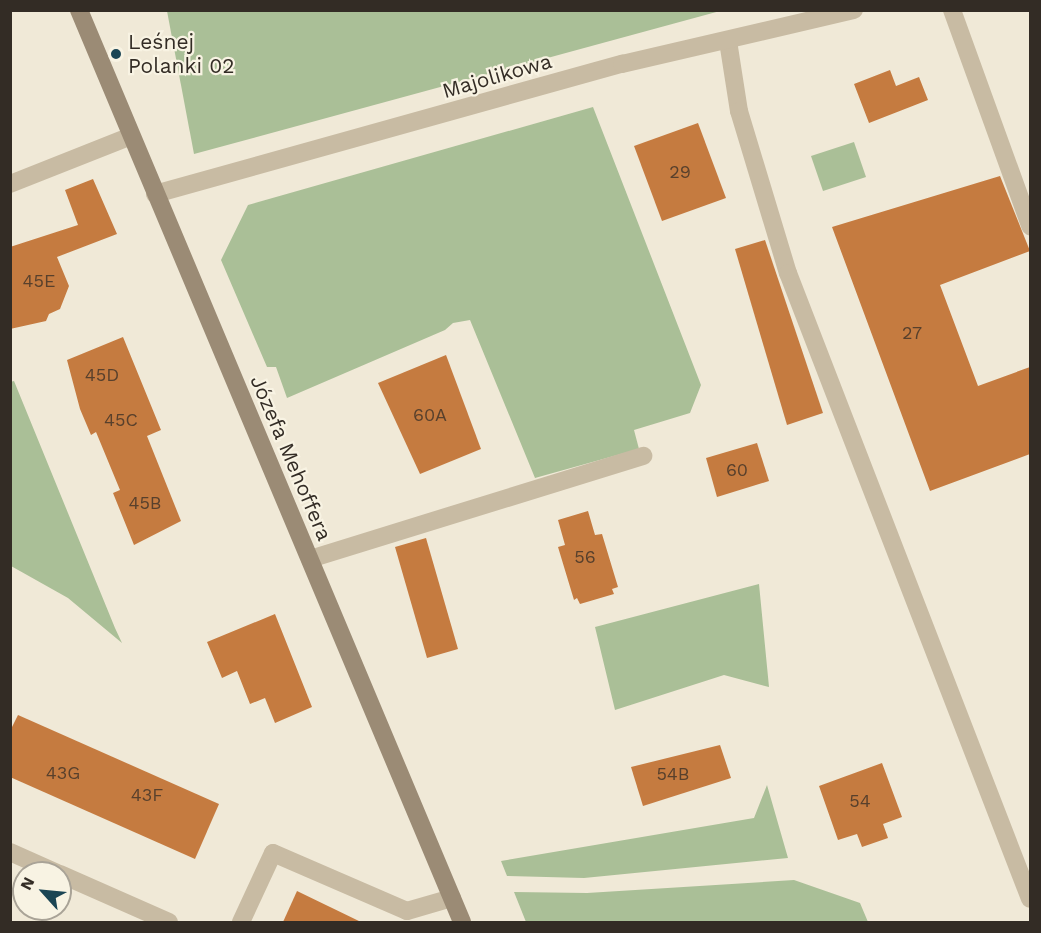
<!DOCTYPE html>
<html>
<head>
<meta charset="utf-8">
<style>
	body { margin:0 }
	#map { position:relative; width:1041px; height:933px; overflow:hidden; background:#f0e9d7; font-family:"Work Sans",sans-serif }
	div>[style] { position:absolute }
	.green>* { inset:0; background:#aabf97 }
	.building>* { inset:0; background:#c57b40 }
	.lane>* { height:18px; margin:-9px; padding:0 9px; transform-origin:9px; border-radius:9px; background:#c8bba3 }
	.street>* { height:18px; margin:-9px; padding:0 9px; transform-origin:9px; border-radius:9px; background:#c8bba3 }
	.secondary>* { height:18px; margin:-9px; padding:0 9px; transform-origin:9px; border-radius:9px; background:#9b8b75 }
	.dots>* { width:16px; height:16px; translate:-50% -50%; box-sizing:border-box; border:3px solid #f8f3e3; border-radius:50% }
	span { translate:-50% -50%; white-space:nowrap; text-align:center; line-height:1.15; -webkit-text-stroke:4.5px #f8f3e3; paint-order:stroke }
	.number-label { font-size:18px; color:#58402c }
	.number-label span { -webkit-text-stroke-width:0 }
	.poi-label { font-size:21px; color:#332c25 }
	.left { translate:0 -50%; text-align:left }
	.street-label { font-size:21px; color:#332c25 }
	.frame { position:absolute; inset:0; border:12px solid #332c25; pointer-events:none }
	.north { position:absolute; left:12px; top:861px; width:60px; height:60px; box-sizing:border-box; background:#f8f3e3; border:2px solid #a9a397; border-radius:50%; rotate:297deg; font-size:16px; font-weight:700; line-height:24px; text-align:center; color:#332c25 }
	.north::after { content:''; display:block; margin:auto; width:21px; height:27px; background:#1b4554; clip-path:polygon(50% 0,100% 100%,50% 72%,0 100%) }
</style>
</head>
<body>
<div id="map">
	<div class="green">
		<div style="clip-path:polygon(167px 11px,167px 10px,720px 11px,194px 154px)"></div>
		<div style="clip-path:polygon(593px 107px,701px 385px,690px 413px,634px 430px,639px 449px,535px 478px,470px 320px,453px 323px,445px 330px,287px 398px,276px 367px,267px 367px,221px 260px,248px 205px)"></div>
		<div style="clip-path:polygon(854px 142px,866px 177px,823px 191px,811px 156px)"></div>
		<div style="clip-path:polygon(14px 381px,115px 628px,122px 643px,68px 598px,11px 566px,10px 382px)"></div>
		<div style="clip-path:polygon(759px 584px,769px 687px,724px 675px,615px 710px,595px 627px)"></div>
		<div style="clip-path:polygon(767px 785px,788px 858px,584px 878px,507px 876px,501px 861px,754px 818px)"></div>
		<div style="clip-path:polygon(794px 880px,860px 903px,868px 922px,526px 922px,514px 892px,587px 893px)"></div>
	</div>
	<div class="building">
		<div style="clip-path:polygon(890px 70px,896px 86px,919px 77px,928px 100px,869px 123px,854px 84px)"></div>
		<div style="clip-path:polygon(698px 123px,726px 198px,662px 221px,634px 146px)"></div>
		<div style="clip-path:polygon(1000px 176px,1030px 251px,940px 285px,978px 386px,1030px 367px,1030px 454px,930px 491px,832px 227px)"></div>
		<div style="clip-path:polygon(93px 179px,117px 234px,57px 257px,69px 286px,60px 309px,49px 314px,46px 321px,10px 329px,10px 247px,78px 225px,65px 190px)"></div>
		<div style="clip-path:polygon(765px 240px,823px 413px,787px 425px,735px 249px)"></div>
		<div style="clip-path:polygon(123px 337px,161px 430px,147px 436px,181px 521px,134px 545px,113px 493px,120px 490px,96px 432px,91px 435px,80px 409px,67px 360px)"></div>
		<div style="clip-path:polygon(446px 355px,481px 449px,420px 474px,378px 383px)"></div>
		<div style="clip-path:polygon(757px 443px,769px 481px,717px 497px,706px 458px)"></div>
		<div style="clip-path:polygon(588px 511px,595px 535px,602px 534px,618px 587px,612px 589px,614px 594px,580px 604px,577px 598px,574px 600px,558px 547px,565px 545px,558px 520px)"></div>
		<div style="clip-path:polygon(426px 538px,458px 649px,427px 658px,395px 547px)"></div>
		<div style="clip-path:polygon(275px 614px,312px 707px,275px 723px,265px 698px,250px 704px,237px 671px,222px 678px,207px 642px)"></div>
		<div style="clip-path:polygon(18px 715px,219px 804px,195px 859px,10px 777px,10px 731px)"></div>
		<div style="clip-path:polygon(720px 745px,731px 778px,643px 806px,631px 767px)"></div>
		<div style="clip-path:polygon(882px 763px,902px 817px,883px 824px,888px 838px,862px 847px,857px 834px,838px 840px,819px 786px)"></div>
		<div style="clip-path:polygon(297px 891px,361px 922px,283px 922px)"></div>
	</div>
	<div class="lane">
		<div style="left:952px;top:10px;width:230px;rotate:70.1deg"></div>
		<div style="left:728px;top:41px;width:71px;rotate:81.1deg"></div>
		<div style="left:739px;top:111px;width:169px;rotate:73.2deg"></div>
		<div style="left:788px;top:273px;width:671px;rotate:68.86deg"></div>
		<div style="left:10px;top:184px;width:130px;rotate:-21.6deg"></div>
		<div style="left:310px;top:559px;width:349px;rotate:-17.2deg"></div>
		<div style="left:10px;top:852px;width:51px;rotate:24.1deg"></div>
		<div style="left:60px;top:874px;width:119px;rotate:23.8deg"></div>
		<div style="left:241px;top:922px;width:76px;rotate:-65.1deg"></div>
		<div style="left:273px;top:853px;width:146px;rotate:23.4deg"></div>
		<div style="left:407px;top:911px;width:47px;rotate:-16.1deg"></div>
	</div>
	<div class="street">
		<div style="left:155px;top:194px;width:485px;rotate:-15.6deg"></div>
		<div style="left:622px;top:64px;width:238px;rotate:-13.1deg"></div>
	</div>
	<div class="secondary">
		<div style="left:79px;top:10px;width:989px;rotate:67.22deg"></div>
	</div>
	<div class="dots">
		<div style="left:116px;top:54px;background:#1b4554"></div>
	</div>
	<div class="number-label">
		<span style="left:680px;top:172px">29</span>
		<span style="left:39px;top:281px">45E</span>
		<span style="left:912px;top:333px">27</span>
		<span style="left:102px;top:375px">45D</span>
		<span style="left:430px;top:415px">60A</span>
		<span style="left:121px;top:420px">45C</span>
		<span style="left:737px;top:470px">60</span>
		<span style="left:145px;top:503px">45B</span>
		<span style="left:585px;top:557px">56</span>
		<span style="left:63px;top:773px">43G</span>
		<span style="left:673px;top:774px">54B</span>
		<span style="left:147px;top:795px">43F</span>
		<span style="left:860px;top:801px">54</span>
	</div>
	<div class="poi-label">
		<span class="left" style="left:128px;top:54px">Leśnej<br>Polanki 02</span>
	</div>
	<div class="street-label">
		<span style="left:497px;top:76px;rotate:-16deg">Majolikowa</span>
		<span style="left:291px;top:458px;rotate:67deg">Józefa Mehoffera</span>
	</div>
	<div class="frame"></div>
	<div class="north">N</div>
</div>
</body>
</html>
